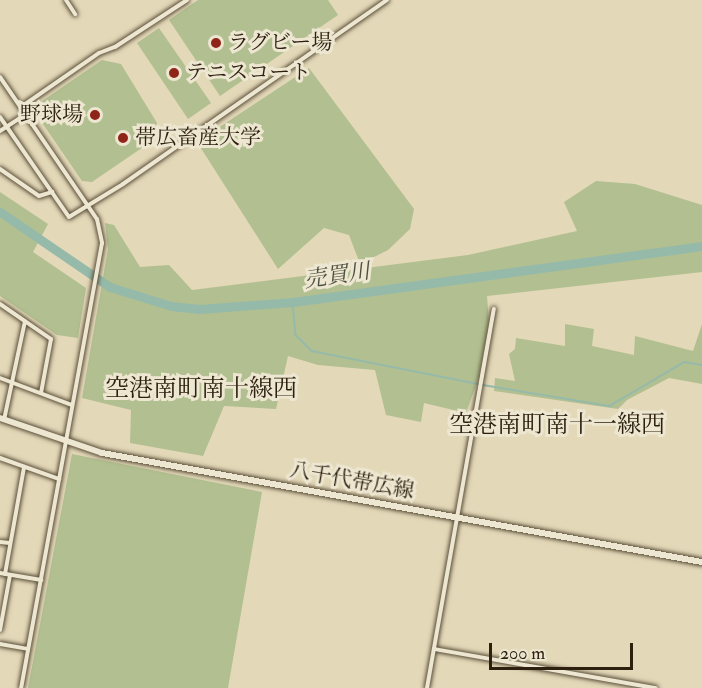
<!DOCTYPE html>
<html>
<head>
<meta charset="utf-8">
<style>
	body { margin:0 }
	#map { position:relative; width:702px; height:688px; overflow:hidden; background:#e3d8b8; font-family:"IM FELL Double Pica","Noto Serif JP",serif }
	div>[style] { position:absolute }
	.green>* { inset:0; background:#b2bf90 }
	.stream>* { height:1.5px; margin:-0.75px; padding:0 0.75px; transform-origin:0.75px; border-radius:0.75px; background:#96baaa }
	.river>* { height:9px; margin:-4.5px; padding:0 4.5px; transform-origin:4.5px; border-radius:4.5px; background:#96baaa }
	.roads { filter:drop-shadow(0 0 2px #5a4e39) drop-shadow(0 0 2px #5a4e39) }
	.minor>* { height:4px; margin:-2px; padding:0 2px; transform-origin:2px; border-radius:2px; background:#ede6d1 }
	.secondary>* { height:6px; margin:-3px; padding:0 3px; transform-origin:3px; border-radius:3px; background:#ede6d1 }
	.dots>* { width:16px; height:16px; translate:-50% -50%; box-sizing:border-box; border:3px solid #ede6d1; border-radius:50% }
	span { translate:-50% -50%; white-space:nowrap; text-align:center; line-height:1.15; -webkit-text-stroke:6px #ede6d1; paint-order:stroke }
	.poi-label { font-size:21px; color:#2d200f }
	.left { translate:0 -50%; text-align:left }
	.right { translate:-100% -50%; text-align:right }
	.street-label { font-size:21px; color:#2d200f }
	.water-label { font-size:22px; color:#4c4e3e; font-style:italic }
	.quarter-label { font-size:24px; color:#2d200f }
	.scale { position:absolute; left:489px; top:643px; width:144px; height:27px; box-sizing:border-box; border:3px solid #2d200f; border-top:0; padding-left:8px; font-size:18px; line-height:21px; white-space:nowrap; color:#2d200f; -webkit-text-stroke:4px #ede6d1; paint-order:stroke }
</style>
</head>
<body>
<div id="map">
	<div class="green">
		<div style="clip-path:polygon(198px 0,328px 0,338px 15px,220px 96px,169px 20px)"></div>
		<div style="clip-path:polygon(159px 28px,211px 103px,188px 119px,137px 43px)"></div>
		<div style="clip-path:polygon(102px 60px,121px 64px,157px 123px,152px 141px,92px 182px,82px 181px,32px 108px)"></div>
		<div style="clip-path:polygon(309px 68px,414px 209px,410px 229px,388px 250px,370px 259px,359px 261px,349px 235px,324px 228px,278px 269px,197px 142px)"></div>
		<div style="clip-path:polygon(596px 181px,635px 184px,702px 205px,702px 272px,487px 296px,489px 323px,479px 377px,466px 413px,424px 403px,421px 422px,386px 415px,375px 370px,318px 365px,288px 356px,276px 409px,224px 406px,203px 456px,130px 443px,131px 410px,82px 398px,108px 249px,105px 223px,114px 225px,140px 267px,169px 265px,192px 290px,468px 255px,577px 231px,564px 202px)"></div>
		<div style="clip-path:polygon(0 192px,48px 224px,33px 252px,86px 288px,78px 338px,57px 335px,0 296px)"></div>
		<div style="clip-path:polygon(565px 324px,594px 329px,592px 346px,634px 355px,635px 336px,693px 351px,702px 324px,702px 384px,669px 378px,627px 400px,618px 409px,494px 391px,495px 378px,515px 381px,509px 354px,515px 349px,516px 338px,565px 346px)"></div>
		<div style="clip-path:polygon(72px 454px,262px 492px,228px 688px,28px 688px)"></div>
	</div>
	<div class="stream">
		<div style="left:293px;top:302px;width:33px;rotate:85deg"></div>
		<div style="left:296px;top:335px;width:23px;rotate:45deg"></div>
		<div style="left:312px;top:351px;width:169px;rotate:11.2deg"></div>
		<div style="left:483px;top:385px;width:129px;rotate:9.4deg"></div>
		<div style="left:610px;top:406px;width:86px;rotate:-30.7deg"></div>
		<div style="left:684px;top:362px;width:18px;rotate:9deg"></div>
	</div>
	<div class="river">
		<div style="left:0;top:212px;width:133px;rotate:34.3deg"></div>
		<div style="left:110px;top:287px;width:64px;rotate:17.3deg"></div>
		<div style="left:171px;top:306px;width:29px;rotate:6deg"></div>
		<div style="left:200px;top:309px;width:93px;rotate:-4.3deg"></div>
		<div style="left:293px;top:302px;width:413px;rotate:-7.8deg"></div>
	</div>
	<div class="roads">
		<div class="minor">
			<div style="left:66px;top:0;width:17px;rotate:57deg"></div>
			<div style="left:0;top:77px;width:172px;rotate:55.7deg"></div>
			<div style="left:97px;top:219px;width:25px;rotate:78deg"></div>
			<div style="left:102px;top:243px;width:452px;rotate:100.3deg"></div>
			<div style="left:21px;top:107px;width:95px;rotate:-34.7deg"></div>
			<div style="left:99px;top:53px;width:17px;rotate:-21deg"></div>
			<div style="left:115px;top:47px;width:86px;rotate:-33.1deg"></div>
			<div style="left:0;top:117px;width:121px;rotate:55.4deg"></div>
			<div style="left:69px;top:217px;width:63px;rotate:-31.4deg"></div>
			<div style="left:123px;top:184px;width:322px;rotate:-34.9deg"></div>
			<div style="left:0;top:131px;width:31px;rotate:-33deg"></div>
			<div style="left:0;top:169px;width:47px;rotate:34.7deg"></div>
			<div style="left:39px;top:196px;width:14px;rotate:-17deg"></div>
			<div style="left:0;top:304px;width:62px;rotate:34.5deg"></div>
			<div style="left:51px;top:339px;width:55px;rotate:100.5deg"></div>
			<div style="left:0;top:378px;width:77px;rotate:20.6deg"></div>
			<div style="left:4px;top:420px;width:101px;rotate:-78deg"></div>
			<div style="left:0;top:458px;width:63px;rotate:19.6deg"></div>
			<div style="left:0;top:542px;width:10px;rotate:6deg"></div>
			<div style="left:0;top:573px;width:42px;rotate:9.7deg"></div>
			<div style="left:5px;top:574px;width:109px;rotate:-79.9deg"></div>
			<div style="left:0;top:630px;width:56px;rotate:-79.7deg"></div>
			<div style="left:0;top:644px;width:28px;rotate:10deg"></div>
			<div style="left:434px;top:649px;width:225px;rotate:10deg"></div>
			<div style="left:427px;top:688px;width:385px;rotate:-80deg"></div>
		</div>
		<div class="secondary">
			<div style="left:0;top:418px;width:108px;rotate:18.9deg"></div>
			<div style="left:102px;top:453px;width:610px;rotate:10.3deg"></div>
		</div>
	</div>
	<div class="dots">
		<div style="left:216px;top:43px;background:#8f2418"></div>
		<div style="left:174px;top:73px;background:#8f2418"></div>
		<div style="left:95px;top:115px;background:#8f2418"></div>
		<div style="left:123px;top:138px;background:#8f2418"></div>
	</div>
	<div class="poi-label">
		<span class="left" style="left:228px;top:43px">ラグビー場</span>
		<span class="left" style="left:186px;top:73px">テニスコート</span>
		<span class="right" style="left:83px;top:115px">野球場</span>
		<span class="left" style="left:135px;top:138px">帯広畜産大学</span>
	</div>
	<div class="street-label">
		<span style="left:352px;top:481px;rotate:10deg">八千代帯広線</span>
	</div>
	<div class="water-label">
		<span style="left:337px;top:276px;rotate:-8deg">売買川</span>
	</div>
	<div class="quarter-label">
		<span style="left:201px;top:389px">空港南町南十線西</span>
		<span style="left:557px;top:425px">空港南町南十一線西</span>
	</div>
	<div class="scale">200 m</div>
</div>
</body>
</html>
